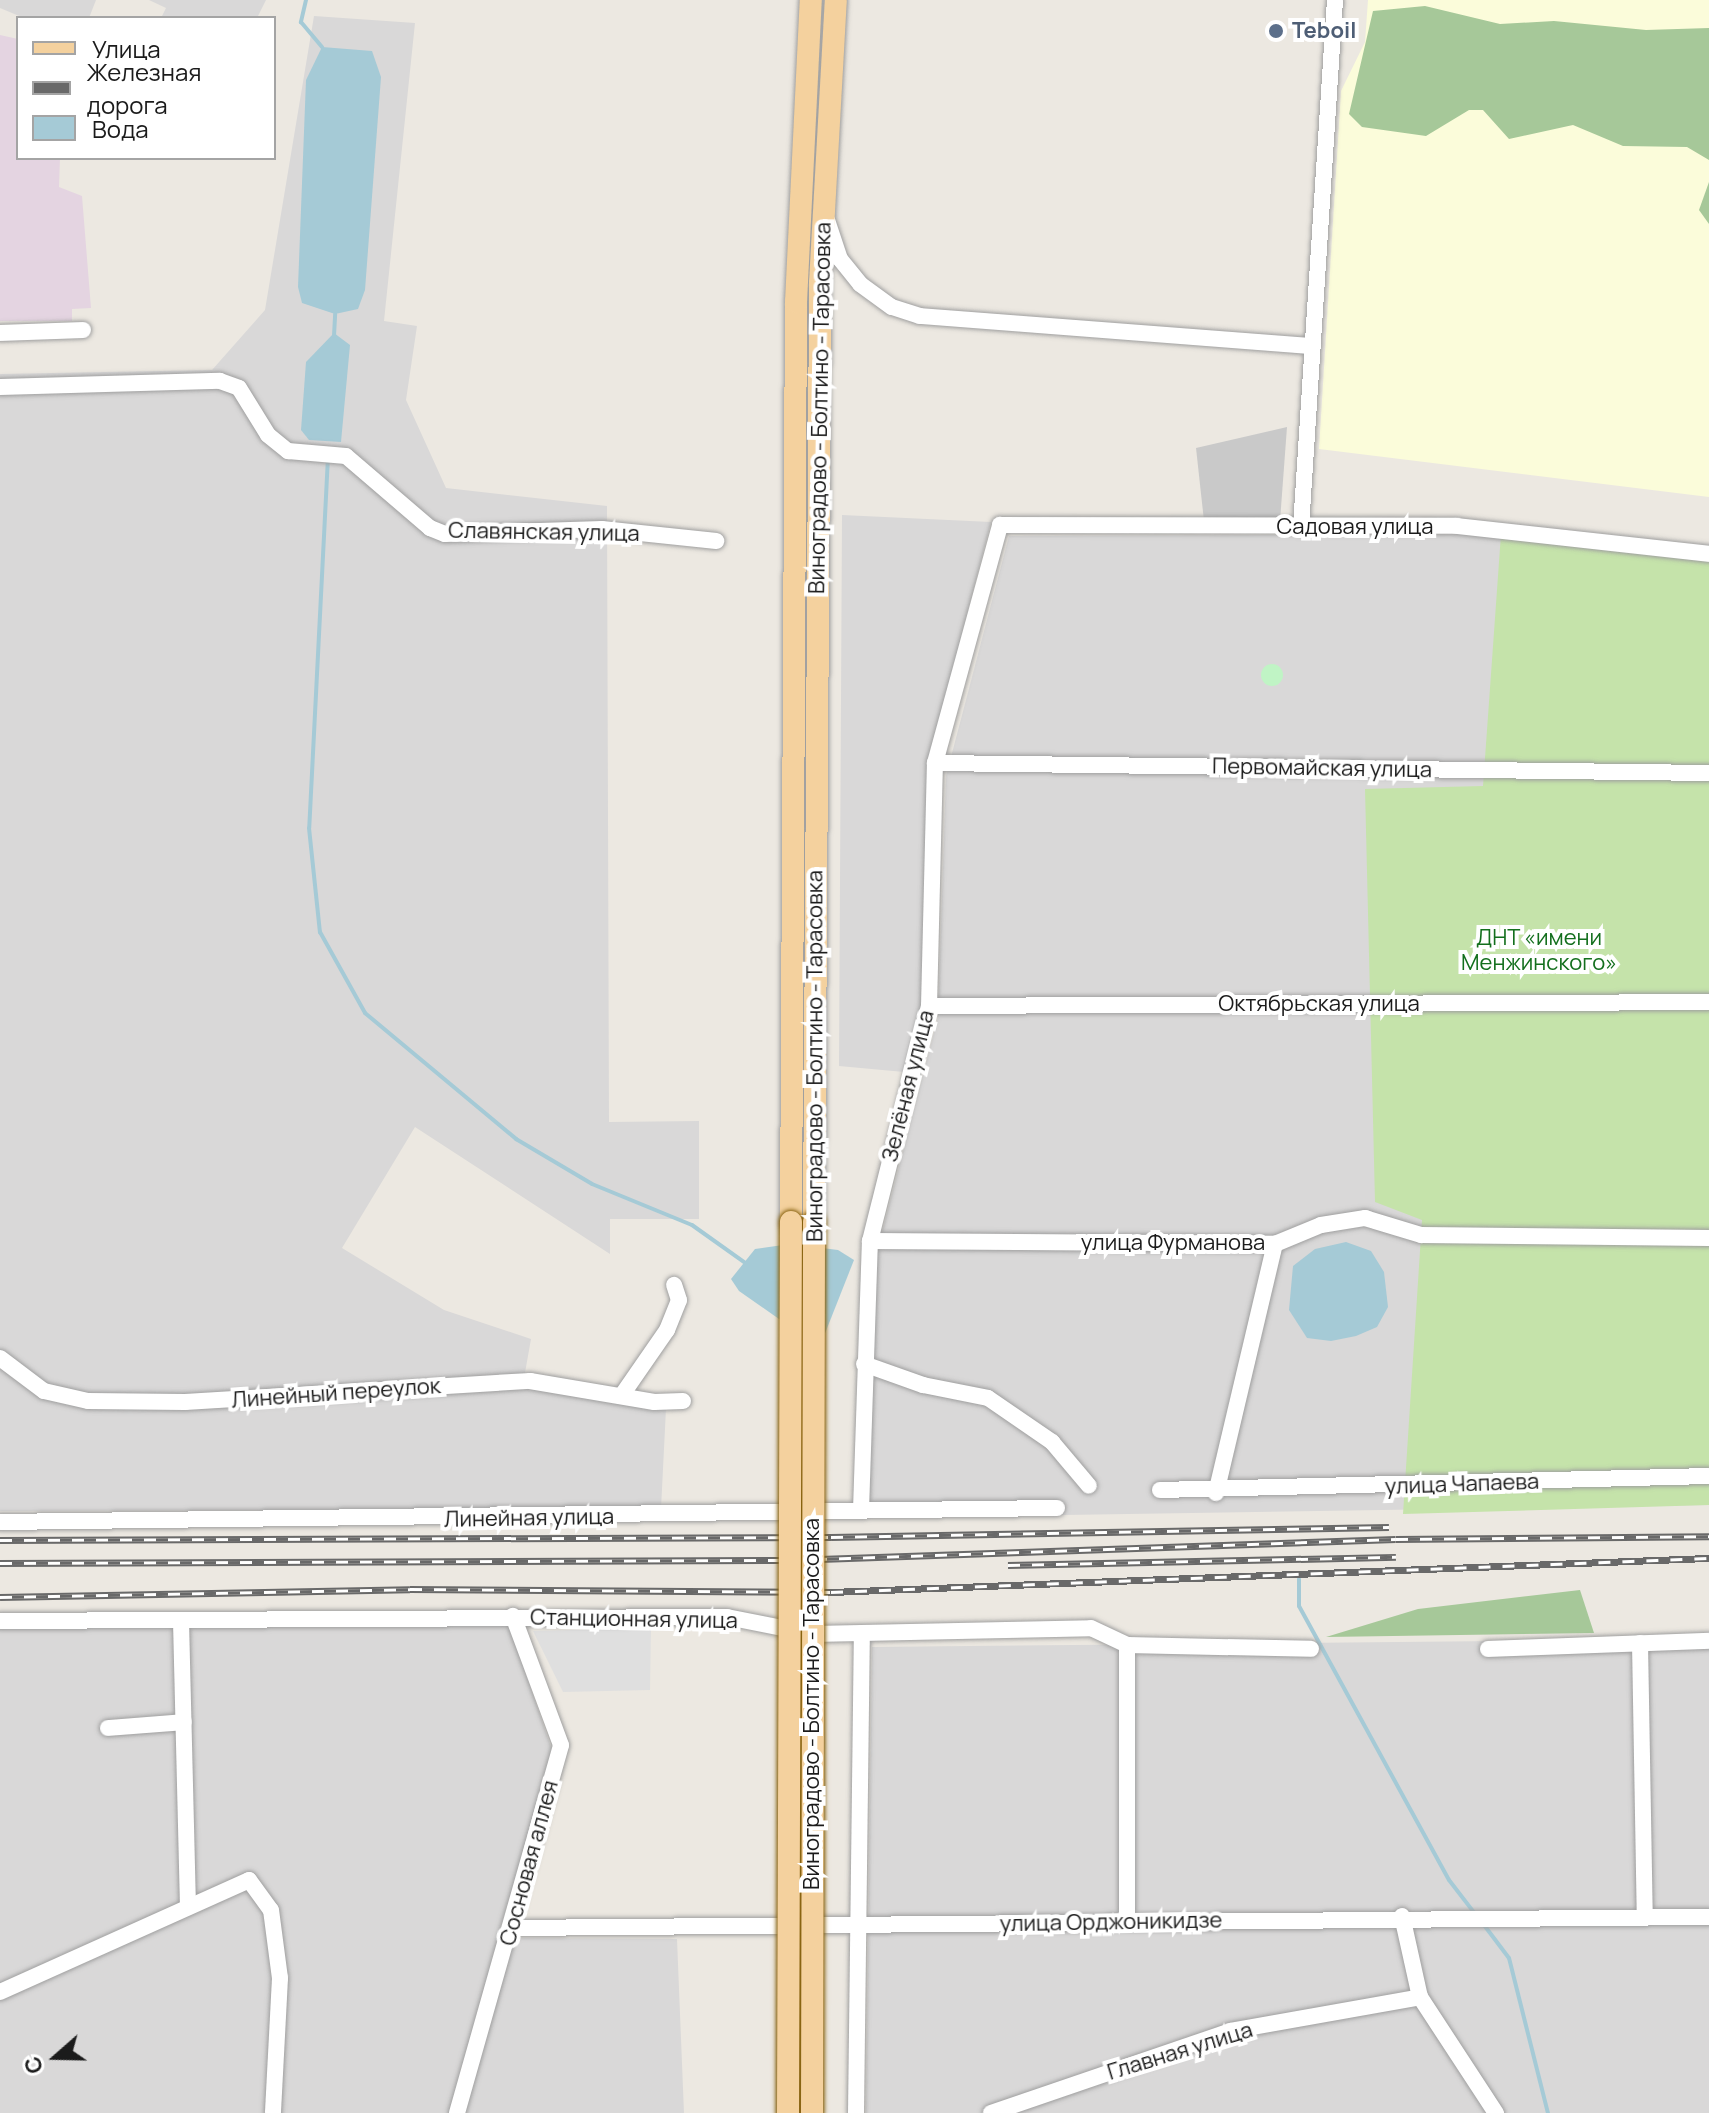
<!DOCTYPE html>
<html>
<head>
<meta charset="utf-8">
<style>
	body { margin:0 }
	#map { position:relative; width:1709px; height:2113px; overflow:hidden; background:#ece8e1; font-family:Manrope,sans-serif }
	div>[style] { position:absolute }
	.residential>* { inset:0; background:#d9d8d8 }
	.industrial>* { inset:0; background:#e4d4e1 }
	.education>* { inset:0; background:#fbfcda }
	.religious>* { inset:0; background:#c9c9c9 }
	.grass>* { inset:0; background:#c5e3aa }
	.forest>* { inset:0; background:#a6c899 }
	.park>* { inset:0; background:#c0f4c5 }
	.round { border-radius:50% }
	.parking>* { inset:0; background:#dfdfdf }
	.water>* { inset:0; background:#a5cad6 }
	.stream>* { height:4px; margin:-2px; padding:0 2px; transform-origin:2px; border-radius:2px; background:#a5cad6 }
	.roads { filter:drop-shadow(0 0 2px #9f9f9f) drop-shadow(0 0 2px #9f9f9f) }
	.minor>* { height:16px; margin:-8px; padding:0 8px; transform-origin:8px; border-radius:8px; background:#fff }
	.major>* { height:22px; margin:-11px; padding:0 11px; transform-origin:11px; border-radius:11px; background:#f4d19e }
	.rail>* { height:7px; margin-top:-3.5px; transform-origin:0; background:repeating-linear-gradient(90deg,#fff 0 12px,#696969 0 24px); box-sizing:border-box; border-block:2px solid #696969 }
	.bridges { filter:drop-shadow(0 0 2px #86600c) drop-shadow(0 0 2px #86600c) }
	.major-bridge>* { height:22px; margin:-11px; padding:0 11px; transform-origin:11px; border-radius:11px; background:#f4d19e }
	.dots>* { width:22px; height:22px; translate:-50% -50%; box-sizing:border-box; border:4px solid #fff; border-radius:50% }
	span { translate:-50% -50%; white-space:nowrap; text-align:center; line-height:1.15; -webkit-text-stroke:8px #fff; paint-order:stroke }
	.service-label { font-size:22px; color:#4e5e75; font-weight:700 }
	.left { translate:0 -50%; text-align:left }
	.street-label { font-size:22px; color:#1b1b1b }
	.park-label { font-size:22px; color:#136f1d }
	.legend { position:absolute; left:16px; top:16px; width:260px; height:144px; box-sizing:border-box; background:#fff; border:2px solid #a4a4a4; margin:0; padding:10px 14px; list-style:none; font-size:24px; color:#1b1b1b }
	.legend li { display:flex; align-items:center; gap:16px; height:40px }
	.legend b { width:40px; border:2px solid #a4a4a4 }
	.north { position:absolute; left:16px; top:2017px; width:80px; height:80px; -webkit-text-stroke:6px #fff; paint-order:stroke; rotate:250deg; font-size:22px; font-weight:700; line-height:32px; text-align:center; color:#1b1b1b }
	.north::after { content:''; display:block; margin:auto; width:28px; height:36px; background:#1b1b1b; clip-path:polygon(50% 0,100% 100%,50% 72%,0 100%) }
</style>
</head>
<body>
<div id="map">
	<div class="residential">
		<div style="clip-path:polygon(0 0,96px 0,89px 18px,24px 18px,0 8px)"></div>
		<div style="clip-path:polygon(149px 0,266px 0,257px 18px,161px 18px,166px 8px)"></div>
		<div style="clip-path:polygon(314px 16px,415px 23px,384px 321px,417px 326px,406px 400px,446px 488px,607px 506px,609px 1122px,699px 1121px,699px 1219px,610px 1219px,610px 1254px,415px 1127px,342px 1248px,444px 1310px,531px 1339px,523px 1384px,666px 1409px,661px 1509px,0 1511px,0 374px,212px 370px,265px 310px)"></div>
		<div style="clip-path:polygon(842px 515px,991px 522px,929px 761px,921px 1006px,904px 1072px,839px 1066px)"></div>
		<div style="clip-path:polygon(1501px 534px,1709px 1505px,869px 1518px,875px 1260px,938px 1017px,946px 776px,1009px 536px)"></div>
		<div style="clip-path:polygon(507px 1619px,554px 1756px,497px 1938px,677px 1939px,684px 2113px,0 2113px,0 1628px)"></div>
		<div style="clip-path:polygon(1709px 1639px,1709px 2113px,866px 2113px,872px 1647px)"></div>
	</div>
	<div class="industrial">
		<div style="clip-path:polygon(0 35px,18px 39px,18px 158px,60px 158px,59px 187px,82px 196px,91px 308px,72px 309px,72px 321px,0 321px)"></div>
	</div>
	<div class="education">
		<div style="clip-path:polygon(1368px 0,1709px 0,1709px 497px,1319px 449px,1341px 91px,1365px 42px)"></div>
	</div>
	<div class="religious">
		<div style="clip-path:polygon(1287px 427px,1280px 521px,1204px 521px,1196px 448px)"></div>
	</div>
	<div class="grass">
		<div style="clip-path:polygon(1501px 534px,1709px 561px,1709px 1505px,1403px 1514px,1422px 1220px,1375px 1202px,1365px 789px,1483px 786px)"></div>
	</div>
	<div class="forest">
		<div style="clip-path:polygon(1425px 6px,1500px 24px,1554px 21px,1646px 30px,1709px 28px,1709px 160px,1687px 147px,1623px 146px,1573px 125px,1509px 139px,1483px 110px,1469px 110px,1426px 136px,1362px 127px,1349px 114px,1373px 11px)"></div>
		<div style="clip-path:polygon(1709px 182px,1709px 224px,1699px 210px)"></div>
		<div style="clip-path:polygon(1580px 1590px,1594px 1633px,1326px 1637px,1418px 1609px)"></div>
	</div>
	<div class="park">
		<div class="round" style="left:1261px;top:664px;width:22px;height:22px"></div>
	</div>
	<div class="parking">
		<div style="clip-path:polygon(651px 1628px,650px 1690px,563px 1692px,533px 1631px)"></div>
	</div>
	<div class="water">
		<div style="clip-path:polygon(322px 47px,372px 51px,381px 77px,365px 290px,358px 309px,335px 314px,302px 303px,298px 287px,306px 80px)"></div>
		<div style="clip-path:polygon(334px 333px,350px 345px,341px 442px,309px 440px,301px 430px,306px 362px)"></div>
		<div style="clip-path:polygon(1346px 1242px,1371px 1251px,1384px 1272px,1388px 1307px,1377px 1327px,1356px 1336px,1331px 1341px,1307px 1338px,1289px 1310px,1293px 1266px,1315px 1249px)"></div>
		<div style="clip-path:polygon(790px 1244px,838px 1250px,854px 1260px,824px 1336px,779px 1319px,739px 1291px,731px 1279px,755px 1249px)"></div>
	</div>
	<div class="stream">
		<div style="left:306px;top:0;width:23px;rotate:103deg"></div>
		<div style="left:301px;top:22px;width:33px;rotate:50deg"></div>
		<div style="left:334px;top:336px;width:22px;rotate:-87deg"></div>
		<div style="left:328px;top:457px;width:371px;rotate:92.9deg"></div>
		<div style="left:309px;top:828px;width:105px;rotate:84deg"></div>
		<div style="left:320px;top:932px;width:93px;rotate:60.9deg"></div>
		<div style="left:365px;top:1013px;width:197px;rotate:39.8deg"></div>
		<div style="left:516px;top:1139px;width:88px;rotate:30.6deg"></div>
		<div style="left:592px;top:1184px;width:108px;rotate:22.3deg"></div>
		<div style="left:692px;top:1225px;width:64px;rotate:35.4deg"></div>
		<div style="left:1299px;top:1579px;width:27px;rotate:90deg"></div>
		<div style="left:1299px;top:1606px;width:312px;rotate:61.3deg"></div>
		<div style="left:1449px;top:1880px;width:44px;rotate:52.4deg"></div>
		<div style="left:1484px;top:1925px;width:41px;rotate:52.9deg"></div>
		<div style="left:1509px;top:1958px;width:160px;rotate:75.9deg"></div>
	</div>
	<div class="roads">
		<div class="minor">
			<div style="left:827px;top:220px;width:41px;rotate:71.6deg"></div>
			<div style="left:840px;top:259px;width:32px;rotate:51deg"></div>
			<div style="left:860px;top:284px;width:39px;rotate:36deg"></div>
			<div style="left:892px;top:307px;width:29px;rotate:18deg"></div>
			<div style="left:920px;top:316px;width:393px;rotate:4.4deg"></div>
			<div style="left:0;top:333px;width:83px;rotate:-2.1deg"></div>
			<div style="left:0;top:387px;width:220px;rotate:-1.6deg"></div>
			<div style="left:220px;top:381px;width:20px;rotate:20deg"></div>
			<div style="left:239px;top:388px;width:55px;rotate:58.3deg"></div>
			<div style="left:268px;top:435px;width:26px;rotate:39deg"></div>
			<div style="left:288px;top:451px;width:58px;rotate:4.9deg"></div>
			<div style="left:346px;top:456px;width:111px;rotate:40.6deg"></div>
			<div style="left:430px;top:528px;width:16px;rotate:22deg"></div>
			<div style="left:445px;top:534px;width:157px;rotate:-1.8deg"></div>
			<div style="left:602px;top:529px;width:115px;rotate:6deg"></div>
			<div style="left:1301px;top:527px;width:528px;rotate:-86.31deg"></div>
			<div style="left:935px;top:763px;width:774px;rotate:0.74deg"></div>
			<div style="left:929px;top:1006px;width:780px;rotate:-0.29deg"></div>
			<div style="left:870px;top:1241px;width:405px;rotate:0.4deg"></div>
			<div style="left:1275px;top:1244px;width:50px;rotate:-22.4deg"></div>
			<div style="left:1321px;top:1225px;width:45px;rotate:-9deg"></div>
			<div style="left:1365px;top:1218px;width:59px;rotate:16.9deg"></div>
			<div style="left:1421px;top:1235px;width:288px;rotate:0.6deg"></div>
			<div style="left:0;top:1358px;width:55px;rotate:36.9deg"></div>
			<div style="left:44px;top:1391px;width:45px;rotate:12.8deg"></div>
			<div style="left:88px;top:1401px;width:97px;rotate:0.6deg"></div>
			<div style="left:185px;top:1402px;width:346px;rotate:-3.5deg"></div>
			<div style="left:530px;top:1381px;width:126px;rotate:9.6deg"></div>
			<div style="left:654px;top:1402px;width:29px;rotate:-2deg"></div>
			<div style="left:864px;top:1364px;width:63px;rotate:19.6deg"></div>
			<div style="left:923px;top:1385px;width:66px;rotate:11.3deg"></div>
			<div style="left:988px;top:1398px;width:78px;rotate:34.5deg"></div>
			<div style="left:1052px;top:1442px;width:57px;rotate:49.9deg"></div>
			<div style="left:622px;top:1395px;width:79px;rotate:-55.3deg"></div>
			<div style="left:667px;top:1330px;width:32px;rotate:-68deg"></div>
			<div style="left:679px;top:1300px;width:16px;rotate:-108deg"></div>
			<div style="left:1160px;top:1490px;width:549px;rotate:-1.46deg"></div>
			<div style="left:1216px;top:1493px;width:256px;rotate:-76.7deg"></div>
			<div style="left:861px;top:1510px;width:269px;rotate:-88.1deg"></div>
			<div style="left:870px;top:1241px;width:242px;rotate:-75.9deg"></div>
			<div style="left:929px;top:1006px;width:243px;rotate:-88.6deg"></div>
			<div style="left:935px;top:763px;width:247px;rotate:-74.7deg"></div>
			<div style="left:1000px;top:525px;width:457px;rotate:0.1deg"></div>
			<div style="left:1457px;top:526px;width:254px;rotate:6.3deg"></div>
			<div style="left:0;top:1522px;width:1057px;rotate:-0.76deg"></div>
			<div style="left:0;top:1621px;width:727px;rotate:-0.32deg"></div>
			<div style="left:727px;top:1617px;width:88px;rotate:11.2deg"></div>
			<div style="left:813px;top:1634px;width:278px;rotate:-1.2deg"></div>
			<div style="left:1091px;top:1628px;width:40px;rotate:25deg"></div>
			<div style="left:1127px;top:1645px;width:184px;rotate:1.2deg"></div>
			<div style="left:181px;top:1621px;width:285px;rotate:88.6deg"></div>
			<div style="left:1640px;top:1643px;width:275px;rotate:89deg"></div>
			<div style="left:1127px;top:1645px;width:277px;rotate:90deg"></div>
			<div style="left:1488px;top:1649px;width:221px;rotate:-2.1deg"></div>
			<div style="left:108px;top:1728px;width:76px;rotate:-4.5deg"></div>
			<div style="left:1402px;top:1916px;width:83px;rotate:77.5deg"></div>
			<div style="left:1420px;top:1997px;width:139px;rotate:56.8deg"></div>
			<div style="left:513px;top:1928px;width:1196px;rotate:-0.53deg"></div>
			<div style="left:0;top:1992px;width:273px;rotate:-24.2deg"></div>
			<div style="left:249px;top:1880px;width:37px;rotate:54deg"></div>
			<div style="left:271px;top:1910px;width:69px;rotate:82.5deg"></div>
			<div style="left:280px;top:1978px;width:135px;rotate:93deg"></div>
			<div style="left:457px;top:2113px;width:382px;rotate:-74.2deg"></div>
			<div style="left:561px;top:1745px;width:138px;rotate:-110.4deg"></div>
			<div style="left:856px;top:2113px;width:480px;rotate:-89.3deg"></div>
			<div style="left:991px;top:2113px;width:253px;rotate:-18.9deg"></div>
			<div style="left:1230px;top:2031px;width:193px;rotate:-10.1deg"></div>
		</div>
		<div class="major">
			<div style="left:791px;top:1222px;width:920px;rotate:-89.69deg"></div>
			<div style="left:796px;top:302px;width:302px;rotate:-87.2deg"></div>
			<div style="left:814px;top:1222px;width:939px;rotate:-89.63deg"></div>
			<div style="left:820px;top:283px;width:283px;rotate:-86.8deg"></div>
		</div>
	</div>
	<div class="rail">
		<div style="left:0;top:1540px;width:831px;rotate:-0.21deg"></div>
		<div style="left:831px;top:1537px;width:558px;rotate:-1.03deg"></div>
		<div style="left:0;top:1563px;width:791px;rotate:-0.22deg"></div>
		<div style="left:791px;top:1560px;width:605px;rotate:-1.99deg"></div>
		<div style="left:1396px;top:1539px;width:313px;rotate:-0.5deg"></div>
		<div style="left:1008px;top:1565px;width:388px;rotate:-1.2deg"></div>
		<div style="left:0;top:1597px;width:410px;rotate:-1.1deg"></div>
		<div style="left:410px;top:1589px;width:421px;rotate:0.4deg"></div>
		<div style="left:831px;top:1592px;width:879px;rotate:-2.22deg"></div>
	</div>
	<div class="bridges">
		<div class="major-bridge">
			<div style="left:788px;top:2113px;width:891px;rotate:-89.81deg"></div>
			<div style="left:812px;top:2113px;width:891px;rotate:-89.87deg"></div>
		</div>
	</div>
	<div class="dots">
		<div style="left:1276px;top:31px;background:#5c6f8a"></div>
	</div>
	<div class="service-label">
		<span class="left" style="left:1292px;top:31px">Teboil</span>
	</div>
	<div class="street-label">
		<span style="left:820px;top:408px;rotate:-89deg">Виноградово - Болтино - Тарасовка</span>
		<span style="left:1355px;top:527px">Садовая улица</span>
		<span style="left:544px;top:532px;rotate:1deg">Славянская улица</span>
		<span style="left:1322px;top:768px;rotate:1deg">Первомайская улица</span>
		<span style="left:1319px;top:1004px">Октябрьская улица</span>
		<span style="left:815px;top:1056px;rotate:-90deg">Виноградово - Болтино - Тарасовка</span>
		<span style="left:908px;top:1086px;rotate:-76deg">Зелёная улица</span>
		<span style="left:1173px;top:1243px">улица Фурманова</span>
		<span style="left:336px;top:1393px;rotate:-4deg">Линейный переулок</span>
		<span style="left:1462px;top:1484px;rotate:-2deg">улица Чапаева</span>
		<span style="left:529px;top:1518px;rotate:-1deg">Линейная улица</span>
		<span style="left:634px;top:1619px;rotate:1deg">Станционная улица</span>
		<span style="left:812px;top:1704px;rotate:-90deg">Виноградово - Болтино - Тарасовка</span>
		<span style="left:529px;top:1863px;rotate:-75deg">Сосновая аллея</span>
		<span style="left:1111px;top:1922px;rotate:-1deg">улица Орджоникидзе</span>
		<span style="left:1180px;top:2051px;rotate:-17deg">Главная улица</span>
	</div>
	<div class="park-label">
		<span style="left:1539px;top:950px">ДНТ «имени<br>Менжинского»</span>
	</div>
	<ul class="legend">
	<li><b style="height:10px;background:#f4d19e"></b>Улица</li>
	<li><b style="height:10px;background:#696969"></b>Железная дорога</li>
	<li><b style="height:22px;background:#a5cad6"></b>Вода</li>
	</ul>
	<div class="north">С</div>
</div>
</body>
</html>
